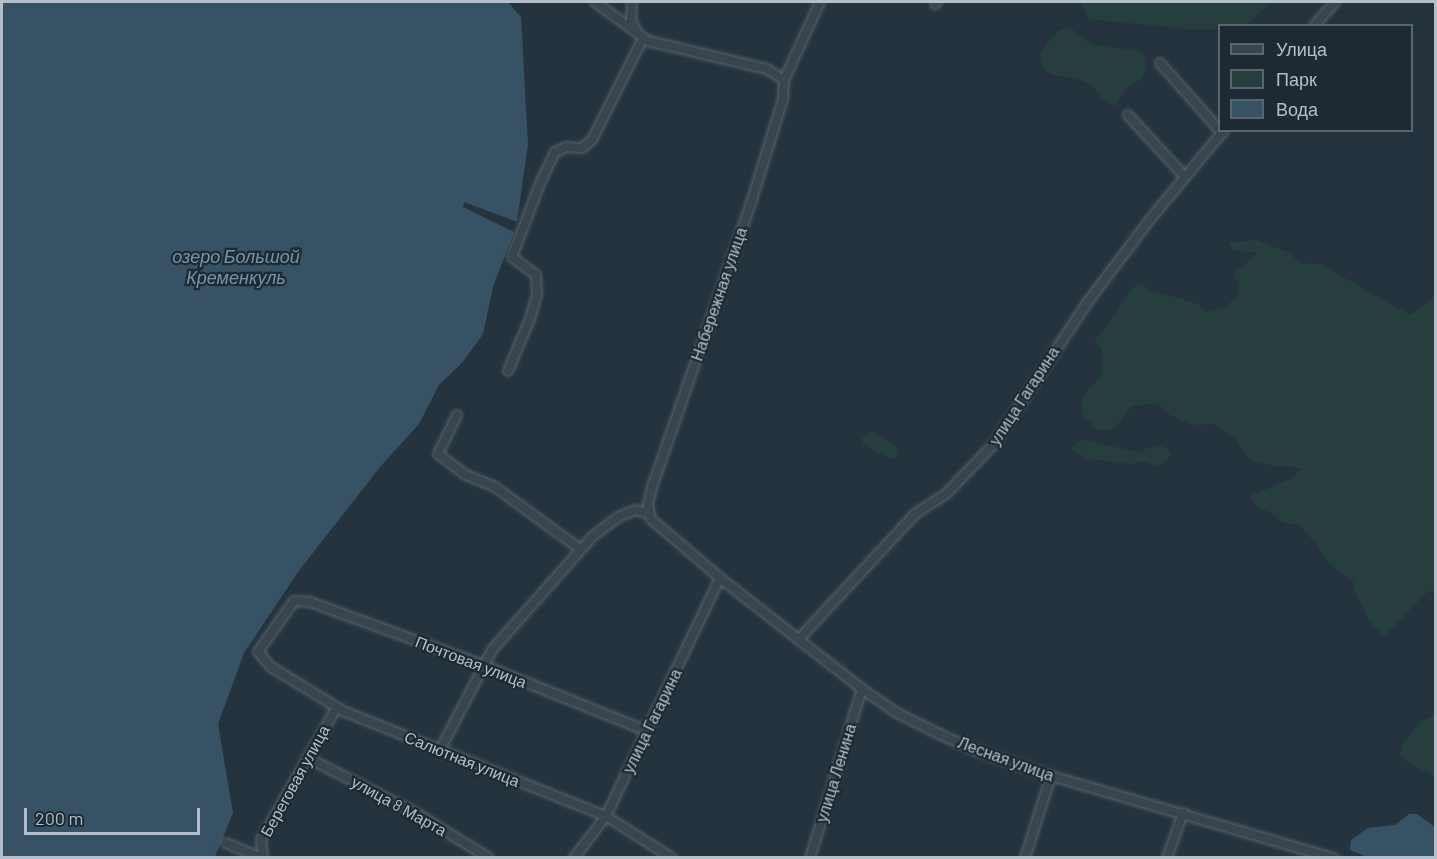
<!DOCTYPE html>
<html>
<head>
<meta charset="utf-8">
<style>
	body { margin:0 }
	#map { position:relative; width:1437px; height:859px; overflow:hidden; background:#24333e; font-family:Barlow,sans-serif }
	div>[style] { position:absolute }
	.green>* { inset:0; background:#263f3e }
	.water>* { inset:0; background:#375265 }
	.roads { filter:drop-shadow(0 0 2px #56626c) drop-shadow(0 0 2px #56626c) }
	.minor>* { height:8px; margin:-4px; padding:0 4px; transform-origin:4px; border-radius:4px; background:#38454e }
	span { translate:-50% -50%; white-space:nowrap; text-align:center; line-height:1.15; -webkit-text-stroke:4.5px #1d2a33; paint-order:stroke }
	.street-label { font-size:16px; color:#b4bfc9 }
	.water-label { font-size:18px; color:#7396ad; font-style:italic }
	.frame { position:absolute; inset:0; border:3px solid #b4bfc9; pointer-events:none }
	.legend { position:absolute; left:1218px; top:24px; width:195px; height:108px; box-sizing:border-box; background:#1d2a33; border:2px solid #59666f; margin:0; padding:8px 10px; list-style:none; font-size:18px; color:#b4bfc9 }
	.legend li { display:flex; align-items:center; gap:12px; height:30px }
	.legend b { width:30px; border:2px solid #59666f }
	.scale { position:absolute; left:24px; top:808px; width:176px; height:27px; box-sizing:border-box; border:3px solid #b4bfc9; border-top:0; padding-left:8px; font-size:18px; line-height:21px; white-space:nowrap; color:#b4bfc9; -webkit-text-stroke:4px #1d2a33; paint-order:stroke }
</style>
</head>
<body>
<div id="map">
	<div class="green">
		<div style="clip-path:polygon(1081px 2px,1271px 2px,1246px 25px,1220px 26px,1219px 29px,1186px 29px,1088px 19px)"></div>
		<div style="clip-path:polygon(1071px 28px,1084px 40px,1094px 44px,1126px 50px,1135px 49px,1143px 52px,1147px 70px,1141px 80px,1131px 84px,1124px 90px,1116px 106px,1107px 104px,1093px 86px,1077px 78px,1051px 75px,1042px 65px,1040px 54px,1050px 40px,1060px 30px)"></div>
		<div style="clip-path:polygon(1256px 240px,1290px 253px,1300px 263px,1320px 264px,1410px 315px,1435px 296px,1435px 590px,1427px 592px,1383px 637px,1368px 618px,1356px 594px,1353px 581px,1331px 565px,1301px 525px,1283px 523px,1270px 512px,1257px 507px,1250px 496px,1290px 479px,1303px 468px,1273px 466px,1250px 460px,1233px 437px,1215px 424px,1192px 425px,1170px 415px,1157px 403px,1132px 406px,1114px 429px,1097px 430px,1084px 416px,1081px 399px,1102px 374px,1102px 348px,1094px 342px,1138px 282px,1151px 290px,1198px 304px,1206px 312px,1227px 306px,1238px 294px,1239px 284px,1233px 275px,1258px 252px,1234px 251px,1228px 243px)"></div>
		<div style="clip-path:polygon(873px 431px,898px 447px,897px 457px,891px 459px,863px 445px,862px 438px,866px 433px)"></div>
		<div style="clip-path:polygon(1086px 440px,1137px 452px,1158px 445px,1167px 448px,1171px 454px,1167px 461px,1158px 466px,1143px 461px,1132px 464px,1098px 460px,1088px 459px,1072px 449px,1077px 442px)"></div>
		<div style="clip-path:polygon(1435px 715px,1435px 777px,1399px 757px,1404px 741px,1422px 721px)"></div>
	</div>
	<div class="water">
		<div style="clip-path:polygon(2px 2px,508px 2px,521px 17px,528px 144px,517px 222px,464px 202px,463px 207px,514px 232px,493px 287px,483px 334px,462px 363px,439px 385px,419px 424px,380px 467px,298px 572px,244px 653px,218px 724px,233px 813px,215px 857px,2px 857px)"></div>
		<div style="clip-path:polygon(1409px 814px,1417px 814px,1435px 827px,1435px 857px,1367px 857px,1350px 850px,1351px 840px,1368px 828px,1395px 825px)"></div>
	</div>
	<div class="roads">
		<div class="minor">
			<div style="left:595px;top:2px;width:66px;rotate:36.3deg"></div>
			<div style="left:648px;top:41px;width:122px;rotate:13.2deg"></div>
			<div style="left:767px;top:69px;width:20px;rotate:33deg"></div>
			<div style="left:784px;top:80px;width:19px;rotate:93deg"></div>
			<div style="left:783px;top:99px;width:109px;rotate:107.1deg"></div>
			<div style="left:751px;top:203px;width:298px;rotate:109.2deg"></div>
			<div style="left:653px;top:484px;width:21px;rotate:104deg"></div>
			<div style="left:648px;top:504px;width:15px;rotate:79deg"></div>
			<div style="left:651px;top:519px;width:91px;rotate:40.5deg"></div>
			<div style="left:720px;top:578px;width:180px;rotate:38deg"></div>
			<div style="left:862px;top:689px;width:42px;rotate:34.4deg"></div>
			<div style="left:897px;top:713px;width:40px;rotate:26.6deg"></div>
			<div style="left:933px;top:731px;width:43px;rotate:24.8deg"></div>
			<div style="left:972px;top:749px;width:83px;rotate:18.9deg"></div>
			<div style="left:1051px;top:776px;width:295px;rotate:16.2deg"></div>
			<div style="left:632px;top:2px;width:19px;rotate:93deg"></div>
			<div style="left:631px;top:21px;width:13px;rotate:61deg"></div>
			<div style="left:935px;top:4px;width:3px;rotate:-45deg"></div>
			<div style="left:1314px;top:26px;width:32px;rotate:-49deg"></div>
			<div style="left:1160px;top:63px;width:94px;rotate:48.5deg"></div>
			<div style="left:784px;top:80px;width:86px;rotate:-65.2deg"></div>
			<div style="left:1128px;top:115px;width:84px;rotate:47.4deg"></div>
			<div style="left:508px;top:371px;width:56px;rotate:-67.1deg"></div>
			<div style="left:530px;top:319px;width:25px;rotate:-74deg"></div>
			<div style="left:537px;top:295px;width:20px;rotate:-93deg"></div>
			<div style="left:536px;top:275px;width:30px;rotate:-143deg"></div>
			<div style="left:512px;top:257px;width:81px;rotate:-69.1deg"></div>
			<div style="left:541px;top:181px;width:32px;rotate:-64deg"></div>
			<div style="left:555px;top:152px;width:12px;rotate:-24deg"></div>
			<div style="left:566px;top:147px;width:16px;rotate:4deg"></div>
			<div style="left:582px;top:148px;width:13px;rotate:-39deg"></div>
			<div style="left:592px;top:140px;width:114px;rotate:-63.4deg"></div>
			<div style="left:457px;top:415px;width:43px;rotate:116deg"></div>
			<div style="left:438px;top:454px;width:35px;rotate:37deg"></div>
			<div style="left:466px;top:475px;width:31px;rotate:22deg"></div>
			<div style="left:495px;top:487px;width:105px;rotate:36.1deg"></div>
			<div style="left:799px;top:639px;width:171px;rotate:-47.1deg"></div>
			<div style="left:915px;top:514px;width:38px;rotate:-33deg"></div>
			<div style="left:947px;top:493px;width:68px;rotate:-46.2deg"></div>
			<div style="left:994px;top:444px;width:169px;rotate:-56.6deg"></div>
			<div style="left:1087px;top:303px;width:101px;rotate:-53deg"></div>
			<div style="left:1148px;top:222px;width:119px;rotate:-50.4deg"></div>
			<div style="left:647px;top:731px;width:177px;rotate:-158.1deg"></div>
			<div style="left:483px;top:665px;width:184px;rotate:-160deg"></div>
			<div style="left:310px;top:602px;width:16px;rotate:-176deg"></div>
			<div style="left:294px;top:601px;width:62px;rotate:125.2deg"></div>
			<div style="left:258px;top:652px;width:20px;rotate:49deg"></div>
			<div style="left:271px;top:667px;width:84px;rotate:31.4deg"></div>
			<div style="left:343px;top:711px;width:283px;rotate:21.8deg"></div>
			<div style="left:606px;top:816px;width:78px;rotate:32.5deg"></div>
			<div style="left:440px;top:750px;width:113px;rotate:-62.5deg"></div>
			<div style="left:492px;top:650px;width:152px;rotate:-48.5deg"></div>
			<div style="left:593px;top:536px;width:31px;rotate:-37deg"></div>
			<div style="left:618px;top:517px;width:18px;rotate:-22deg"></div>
			<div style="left:635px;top:510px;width:12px;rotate:14deg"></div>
			<div style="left:308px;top:758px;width:121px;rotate:27deg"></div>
			<div style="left:416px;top:813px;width:86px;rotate:31.7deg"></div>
			<div style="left:226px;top:843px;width:39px;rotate:23deg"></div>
			<div style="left:263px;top:858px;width:18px;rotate:-96deg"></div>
			<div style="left:261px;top:840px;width:153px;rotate:-60.3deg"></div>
			<div style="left:574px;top:858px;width:53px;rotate:-52.7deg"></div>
			<div style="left:606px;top:816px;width:264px;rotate:-64.4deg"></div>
			<div style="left:810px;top:858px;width:177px;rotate:-72.9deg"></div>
			<div style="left:1025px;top:858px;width:86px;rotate:-72.4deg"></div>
			<div style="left:1167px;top:858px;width:48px;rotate:-70.4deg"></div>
		</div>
	</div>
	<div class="street-label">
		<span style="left:719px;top:294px;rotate:-71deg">Набережная улица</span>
		<span style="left:1024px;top:396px;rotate:-57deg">улица Гагарина</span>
		<span style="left:471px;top:662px;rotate:21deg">Почтовая улица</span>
		<span style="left:652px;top:721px;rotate:-64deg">улица Гагарина</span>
		<span style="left:462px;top:759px;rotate:22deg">Салютная улица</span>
		<span style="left:1006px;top:759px;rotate:20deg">Лесная улица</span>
		<span style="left:836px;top:773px;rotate:-73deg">улица Ленина</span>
		<span style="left:295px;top:781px;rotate:-61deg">Береговая улица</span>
		<span style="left:399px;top:806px;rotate:29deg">улица 8 Марта</span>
	</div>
	<div class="water-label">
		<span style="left:236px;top:267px">озеро Большой<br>Кременкуль</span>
	</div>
	<div class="frame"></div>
	<ul class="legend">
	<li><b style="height:8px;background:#38454e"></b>Улица</li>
	<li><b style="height:16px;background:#263f3e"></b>Парк</li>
	<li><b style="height:16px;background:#375265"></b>Вода</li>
	</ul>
	<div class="scale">200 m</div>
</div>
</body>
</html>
